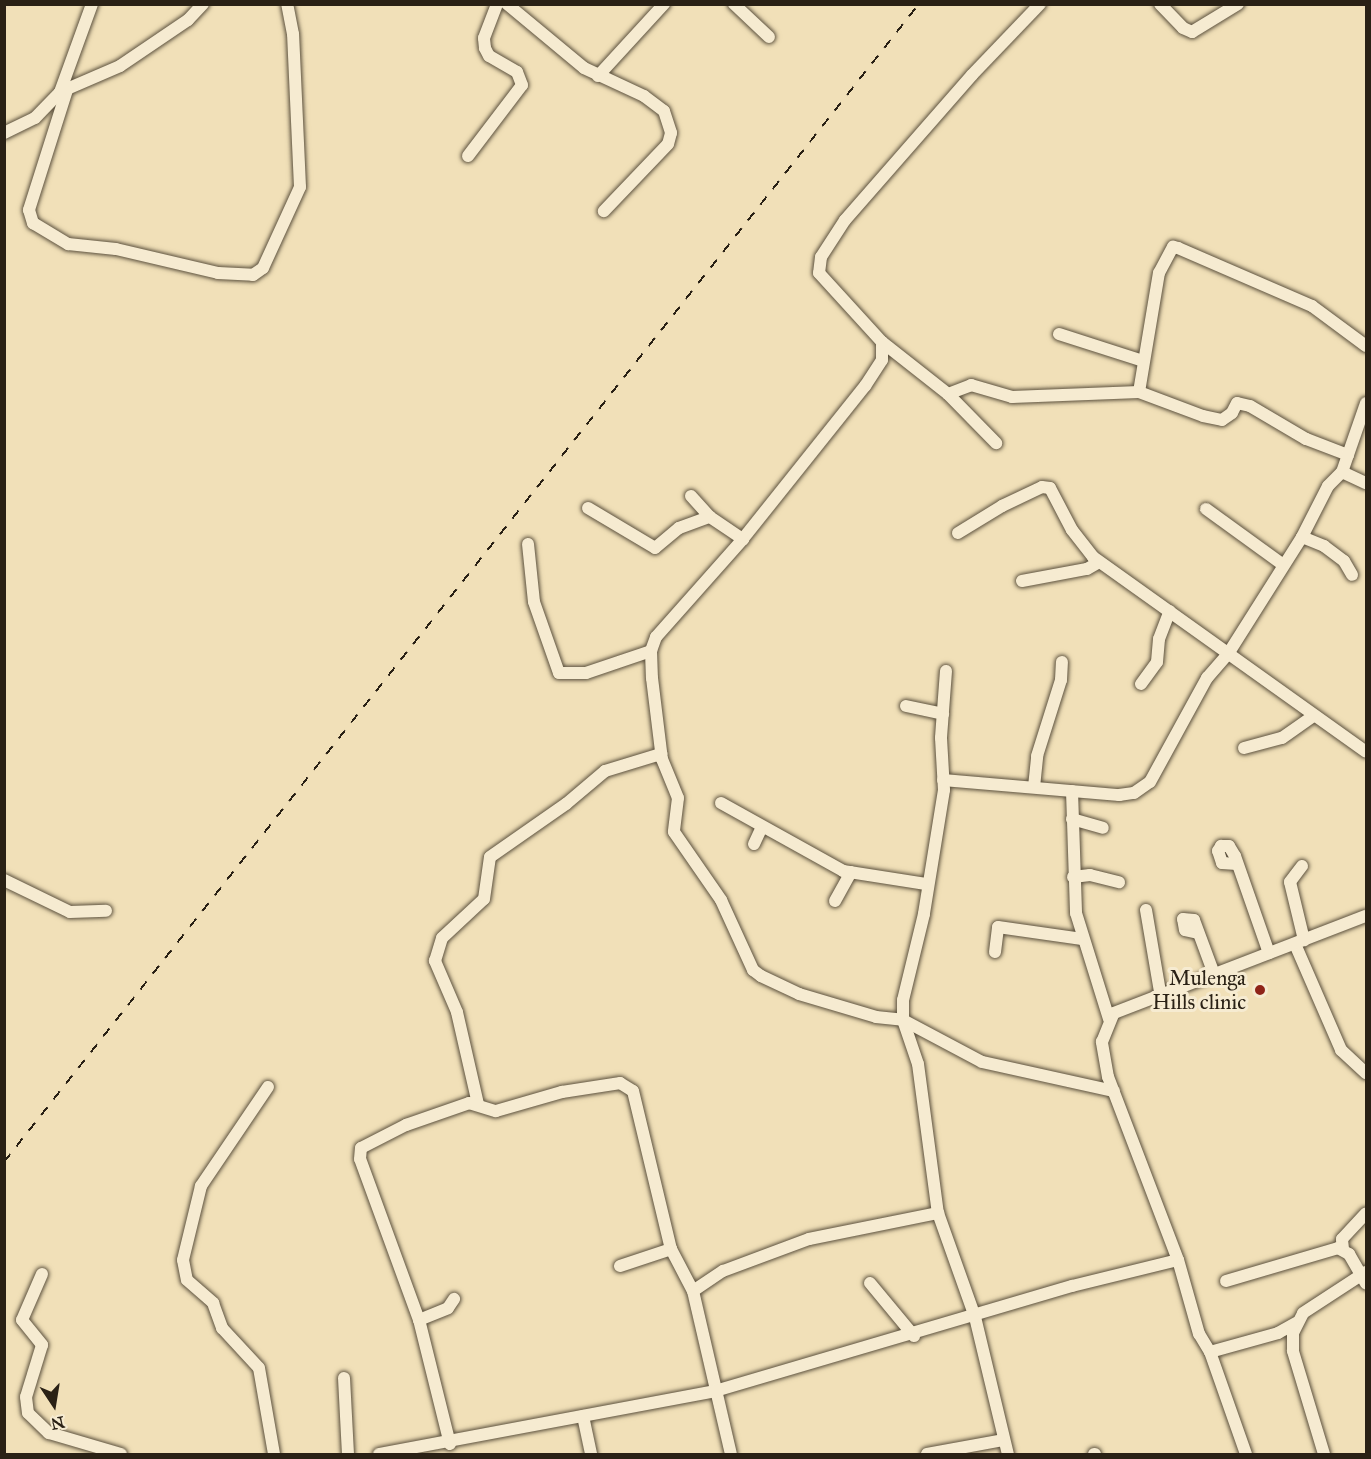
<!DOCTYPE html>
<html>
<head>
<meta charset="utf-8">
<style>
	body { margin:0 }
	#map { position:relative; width:1371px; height:1459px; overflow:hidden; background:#f1e0b8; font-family:"IM FELL Great Primer",serif }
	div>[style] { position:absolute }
	.roads { filter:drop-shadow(0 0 2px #5c513e) drop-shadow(0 0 2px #5c513e) }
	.minor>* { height:12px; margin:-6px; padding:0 6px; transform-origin:6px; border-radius:6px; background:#f6ebd1 }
	.rail>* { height:2px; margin-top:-1px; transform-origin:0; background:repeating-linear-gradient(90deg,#2a2115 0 10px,transparent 0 20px) }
	.dots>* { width:16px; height:16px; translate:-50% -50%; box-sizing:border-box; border:3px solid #f6ebd1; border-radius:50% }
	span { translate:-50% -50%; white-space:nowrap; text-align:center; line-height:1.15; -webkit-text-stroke:6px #f6ebd1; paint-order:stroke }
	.poi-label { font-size:21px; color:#2a2115 }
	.right { translate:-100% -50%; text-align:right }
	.frame { position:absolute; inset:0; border:6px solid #2a2115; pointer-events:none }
	.north { position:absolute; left:24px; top:1375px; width:60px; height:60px; -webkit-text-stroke:4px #f6ebd1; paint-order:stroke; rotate:168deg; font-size:16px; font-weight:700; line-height:24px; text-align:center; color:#2a2115 }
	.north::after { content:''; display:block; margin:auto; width:21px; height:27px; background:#2a2115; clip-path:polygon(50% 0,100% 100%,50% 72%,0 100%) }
</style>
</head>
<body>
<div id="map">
	<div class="roads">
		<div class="minor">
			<div style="left:507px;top:4px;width:100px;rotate:39.7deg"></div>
			<div style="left:584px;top:68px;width:66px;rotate:25deg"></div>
			<div style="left:644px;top:96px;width:25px;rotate:37deg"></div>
			<div style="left:664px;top:111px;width:23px;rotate:72deg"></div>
			<div style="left:671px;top:133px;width:11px;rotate:105deg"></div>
			<div style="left:668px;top:144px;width:93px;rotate:133.7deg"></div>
			<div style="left:734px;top:4px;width:48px;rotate:43.3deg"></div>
			<div style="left:1040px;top:4px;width:98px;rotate:133.8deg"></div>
			<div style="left:972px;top:75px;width:193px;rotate:131.2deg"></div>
			<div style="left:845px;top:220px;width:44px;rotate:123deg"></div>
			<div style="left:821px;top:257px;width:16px;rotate:97deg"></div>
			<div style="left:819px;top:273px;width:93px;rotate:47.6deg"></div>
			<div style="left:882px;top:342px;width:84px;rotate:38.2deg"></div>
			<div style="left:948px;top:394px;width:25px;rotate:-21deg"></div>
			<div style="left:971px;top:385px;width:43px;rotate:16.3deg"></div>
			<div style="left:1012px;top:397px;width:127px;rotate:-2.3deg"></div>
			<div style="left:1160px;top:4px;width:33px;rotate:46deg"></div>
			<div style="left:1183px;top:28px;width:10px;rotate:24deg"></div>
			<div style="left:1192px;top:32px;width:54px;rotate:-31.3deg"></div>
			<div style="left:598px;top:76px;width:98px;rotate:-47.5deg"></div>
			<div style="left:67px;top:90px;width:126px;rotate:107.6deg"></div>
			<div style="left:29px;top:210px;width:14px;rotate:73deg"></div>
			<div style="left:33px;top:223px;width:41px;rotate:31deg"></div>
			<div style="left:68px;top:244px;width:48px;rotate:5.9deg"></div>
			<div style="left:116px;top:249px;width:105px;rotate:13.2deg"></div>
			<div style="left:218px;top:273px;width:35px;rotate:3deg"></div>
			<div style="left:253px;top:275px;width:12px;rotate:-35deg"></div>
			<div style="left:263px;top:268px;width:89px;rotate:-65.4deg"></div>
			<div style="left:300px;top:187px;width:153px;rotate:-92.6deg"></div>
			<div style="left:293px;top:34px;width:31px;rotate:-101deg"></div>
			<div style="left:60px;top:92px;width:65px;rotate:-23.4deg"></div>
			<div style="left:120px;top:66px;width:82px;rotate:-34.1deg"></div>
			<div style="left:188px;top:20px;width:22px;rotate:-47deg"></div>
			<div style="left:4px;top:133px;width:34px;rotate:-26deg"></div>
			<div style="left:35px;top:118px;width:36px;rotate:-46deg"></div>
			<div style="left:60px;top:92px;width:94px;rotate:-70deg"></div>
			<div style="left:468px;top:156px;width:89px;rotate:-52.7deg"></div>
			<div style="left:522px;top:85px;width:14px;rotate:-111deg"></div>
			<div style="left:517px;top:72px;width:32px;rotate:-150deg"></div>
			<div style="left:489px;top:56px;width:9px;rotate:-117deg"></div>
			<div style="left:485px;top:48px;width:10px;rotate:-96deg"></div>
			<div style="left:484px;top:38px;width:36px;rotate:-69deg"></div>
			<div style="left:1059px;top:334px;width:88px;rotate:17.8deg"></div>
			<div style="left:882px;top:342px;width:18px;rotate:90deg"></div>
			<div style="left:882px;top:360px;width:31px;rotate:123deg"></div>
			<div style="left:865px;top:386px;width:196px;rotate:128.6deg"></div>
			<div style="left:743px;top:539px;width:131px;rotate:131.6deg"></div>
			<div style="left:656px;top:637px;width:15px;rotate:110deg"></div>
			<div style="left:651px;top:651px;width:27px;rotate:88deg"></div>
			<div style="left:652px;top:678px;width:82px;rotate:83deg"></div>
			<div style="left:662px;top:759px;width:42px;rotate:67.7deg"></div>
			<div style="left:678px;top:798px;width:34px;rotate:97deg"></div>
			<div style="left:674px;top:832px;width:83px;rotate:55.3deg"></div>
			<div style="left:721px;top:900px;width:77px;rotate:65.4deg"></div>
			<div style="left:753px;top:970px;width:10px;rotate:37deg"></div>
			<div style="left:761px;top:976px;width:42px;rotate:25.3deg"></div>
			<div style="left:799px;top:994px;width:80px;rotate:16.6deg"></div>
			<div style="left:876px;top:1017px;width:27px;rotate:6deg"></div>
			<div style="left:903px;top:1020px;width:89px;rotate:28deg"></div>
			<div style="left:982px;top:1062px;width:135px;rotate:12.4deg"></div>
			<div style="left:948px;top:394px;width:69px;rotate:45.6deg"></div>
			<div style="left:1348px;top:455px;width:45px;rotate:-159.1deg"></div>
			<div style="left:1306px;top:439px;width:65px;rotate:-149.5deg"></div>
			<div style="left:1250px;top:406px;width:13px;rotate:-167deg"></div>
			<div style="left:1237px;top:403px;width:11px;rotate:117deg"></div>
			<div style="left:1232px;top:413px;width:12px;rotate:145deg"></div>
			<div style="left:1222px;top:420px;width:19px;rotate:-168deg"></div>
			<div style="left:1203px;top:416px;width:68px;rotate:-159.4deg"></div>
			<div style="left:1139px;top:392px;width:121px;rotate:-80.5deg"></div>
			<div style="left:1159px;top:273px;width:30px;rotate:-62deg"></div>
			<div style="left:1173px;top:247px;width:5px;rotate:11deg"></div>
			<div style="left:1178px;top:248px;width:146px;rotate:23.4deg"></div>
			<div style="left:1312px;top:306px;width:67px;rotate:36.5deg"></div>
			<div style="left:1342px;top:472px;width:26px;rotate:25deg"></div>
			<div style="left:691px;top:496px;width:28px;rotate:48deg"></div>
			<div style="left:710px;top:517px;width:40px;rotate:34deg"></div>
			<div style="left:588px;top:508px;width:78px;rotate:30.8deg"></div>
			<div style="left:655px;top:548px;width:31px;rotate:-40deg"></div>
			<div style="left:679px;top:528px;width:33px;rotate:-20deg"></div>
			<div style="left:1206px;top:509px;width:94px;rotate:35.9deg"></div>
			<div style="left:958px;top:533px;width:52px;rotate:-31.5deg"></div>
			<div style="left:1002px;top:506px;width:44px;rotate:-25.4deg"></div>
			<div style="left:1042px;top:487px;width:8px;rotate:7deg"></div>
			<div style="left:1050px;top:488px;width:47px;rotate:62.4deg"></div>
			<div style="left:1072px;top:530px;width:34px;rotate:52deg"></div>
			<div style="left:1093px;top:557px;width:335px;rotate:35.5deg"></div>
			<div style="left:1302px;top:537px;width:24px;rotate:22deg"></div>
			<div style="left:1324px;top:546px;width:25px;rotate:37deg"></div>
			<div style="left:1344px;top:561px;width:16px;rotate:60deg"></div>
			<div style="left:528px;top:544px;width:58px;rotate:84.1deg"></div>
			<div style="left:534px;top:602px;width:75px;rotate:70.6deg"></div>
			<div style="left:559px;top:673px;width:27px"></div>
			<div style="left:586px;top:673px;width:69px;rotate:-18.7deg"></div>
			<div style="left:1022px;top:581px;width:66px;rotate:-10.5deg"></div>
			<div style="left:1087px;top:569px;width:14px;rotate:-30deg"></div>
			<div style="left:946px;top:671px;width:67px;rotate:94.3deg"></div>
			<div style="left:941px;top:738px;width:52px;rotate:86.7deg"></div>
			<div style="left:944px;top:790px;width:126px;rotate:99.2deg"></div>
			<div style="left:924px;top:914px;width:89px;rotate:103.7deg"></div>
			<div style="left:903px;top:1000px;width:20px;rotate:90deg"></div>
			<div style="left:903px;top:1020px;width:46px;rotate:71.2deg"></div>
			<div style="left:918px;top:1064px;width:150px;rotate:82.4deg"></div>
			<div style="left:938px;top:1213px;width:110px;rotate:70.4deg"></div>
			<div style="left:975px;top:1317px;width:141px;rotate:76.5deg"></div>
			<div style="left:1141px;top:684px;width:27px;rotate:-54deg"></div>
			<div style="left:1157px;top:662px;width:23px;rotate:-85deg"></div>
			<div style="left:1159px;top:639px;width:30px;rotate:-69deg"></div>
			<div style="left:906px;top:706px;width:38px;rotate:12deg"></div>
			<div style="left:1244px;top:748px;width:39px;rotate:-15deg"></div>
			<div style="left:1282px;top:738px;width:38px;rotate:-35deg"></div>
			<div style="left:943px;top:780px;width:177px;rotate:4.9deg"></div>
			<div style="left:1119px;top:795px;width:15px;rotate:-8deg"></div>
			<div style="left:1134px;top:793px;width:19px;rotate:-35deg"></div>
			<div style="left:1150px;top:782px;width:119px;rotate:-61.3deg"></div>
			<div style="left:1207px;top:678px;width:32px;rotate:-49deg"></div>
			<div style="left:1228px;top:654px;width:138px;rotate:-57.7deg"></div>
			<div style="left:1302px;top:537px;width:57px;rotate:-63deg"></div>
			<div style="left:1328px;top:486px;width:20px;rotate:-45deg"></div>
			<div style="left:1342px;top:472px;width:73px;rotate:-70.8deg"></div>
			<div style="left:1034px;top:787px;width:31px;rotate:-84deg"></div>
			<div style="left:1037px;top:756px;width:80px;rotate:-72.5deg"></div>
			<div style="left:1061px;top:680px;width:18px;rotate:-87deg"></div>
			<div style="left:1072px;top:791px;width:122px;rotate:88.1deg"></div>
			<div style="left:1076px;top:913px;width:111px;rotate:72.7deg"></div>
			<div style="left:721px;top:803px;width:140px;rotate:29.1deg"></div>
			<div style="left:843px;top:871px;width:84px;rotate:8.9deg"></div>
			<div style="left:1072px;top:819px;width:32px;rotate:16deg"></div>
			<div style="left:754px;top:844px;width:19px;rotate:-65deg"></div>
			<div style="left:1237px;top:864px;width:15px;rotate:-176deg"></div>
			<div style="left:1222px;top:863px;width:13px;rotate:-108deg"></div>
			<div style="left:1218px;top:851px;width:6px;rotate:-59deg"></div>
			<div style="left:1221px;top:846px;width:8px"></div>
			<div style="left:1229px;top:846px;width:12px;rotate:59deg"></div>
			<div style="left:1235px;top:856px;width:103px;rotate:70.7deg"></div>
			<div style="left:1302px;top:866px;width:20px;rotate:127deg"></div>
			<div style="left:1290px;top:882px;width:60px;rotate:76.4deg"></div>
			<div style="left:1073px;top:877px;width:17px;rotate:-7deg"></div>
			<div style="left:1090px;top:875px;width:30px;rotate:14deg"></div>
			<div style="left:4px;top:880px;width:73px;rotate:25.9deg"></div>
			<div style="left:70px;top:912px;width:36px;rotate:-2deg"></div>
			<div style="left:835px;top:901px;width:33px;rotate:-61deg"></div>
			<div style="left:1146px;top:910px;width:83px;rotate:80.3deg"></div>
			<div style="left:1198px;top:933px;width:13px;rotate:-167deg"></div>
			<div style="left:1185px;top:930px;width:11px;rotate:-100deg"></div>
			<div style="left:1183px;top:919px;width:11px;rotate:5deg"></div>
			<div style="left:1194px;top:920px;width:58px;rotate:69.7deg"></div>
			<div style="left:1295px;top:944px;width:116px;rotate:66.5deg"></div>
			<div style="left:1341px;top:1050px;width:34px;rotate:43deg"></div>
			<div style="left:995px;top:952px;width:25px;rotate:-83deg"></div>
			<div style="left:998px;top:927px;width:85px;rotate:8.1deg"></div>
			<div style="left:268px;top:1087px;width:120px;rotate:124.1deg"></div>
			<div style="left:201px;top:1186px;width:76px;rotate:103.7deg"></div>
			<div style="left:183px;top:1260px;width:20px;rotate:79deg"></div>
			<div style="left:187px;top:1280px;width:35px;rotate:41deg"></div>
			<div style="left:213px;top:1303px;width:27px;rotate:70deg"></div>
			<div style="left:222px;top:1328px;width:54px;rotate:47.2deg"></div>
			<div style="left:259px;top:1368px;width:87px;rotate:80.1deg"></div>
			<div style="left:478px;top:1104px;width:94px;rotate:-102.9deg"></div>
			<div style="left:457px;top:1012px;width:56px;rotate:-113.3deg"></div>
			<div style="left:435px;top:961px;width:24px;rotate:-73deg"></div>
			<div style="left:442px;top:938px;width:57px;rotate:-42.9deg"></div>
			<div style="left:484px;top:899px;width:42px;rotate:-81.9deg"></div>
			<div style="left:490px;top:857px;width:93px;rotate:-34.9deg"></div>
			<div style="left:566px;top:804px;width:51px;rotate:-40.2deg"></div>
			<div style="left:605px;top:771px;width:59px;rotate:-16.9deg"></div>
			<div style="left:1343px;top:1249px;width:10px;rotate:-96deg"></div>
			<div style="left:1342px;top:1239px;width:35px;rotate:-47deg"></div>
			<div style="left:620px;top:1266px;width:54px;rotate:-18.4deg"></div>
			<div style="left:42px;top:1274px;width:50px;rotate:113.5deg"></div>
			<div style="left:22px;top:1320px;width:32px;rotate:51deg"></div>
			<div style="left:42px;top:1345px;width:54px;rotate:107.1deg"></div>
			<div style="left:26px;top:1397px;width:16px;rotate:83deg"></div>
			<div style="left:28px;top:1413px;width:29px;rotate:44deg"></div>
			<div style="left:49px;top:1433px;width:75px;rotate:16.3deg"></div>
			<div style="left:1226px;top:1281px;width:117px;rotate:-16.4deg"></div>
			<div style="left:1338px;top:1248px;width:13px;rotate:29deg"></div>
			<div style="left:1349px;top:1254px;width:34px;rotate:60deg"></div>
			<div style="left:870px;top:1283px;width:69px;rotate:50.3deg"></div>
			<div style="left:693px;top:1291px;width:36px;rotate:-34deg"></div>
			<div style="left:723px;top:1271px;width:92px;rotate:-20.4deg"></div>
			<div style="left:809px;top:1239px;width:132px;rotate:-11.4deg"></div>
			<div style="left:419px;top:1320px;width:31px;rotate:-22deg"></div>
			<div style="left:448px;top:1308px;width:11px;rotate:-56deg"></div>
			<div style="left:1210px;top:1352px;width:71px;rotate:-15.6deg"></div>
			<div style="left:1278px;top:1333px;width:21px;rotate:-29deg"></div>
			<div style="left:344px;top:1378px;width:76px;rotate:87deg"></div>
			<div style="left:583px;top:1416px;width:39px;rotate:78deg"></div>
			<div style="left:450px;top:1444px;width:128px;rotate:-104deg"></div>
			<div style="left:419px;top:1320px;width:171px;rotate:-110.1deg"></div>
			<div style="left:360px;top:1159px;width:11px;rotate:-85deg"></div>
			<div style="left:361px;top:1148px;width:51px;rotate:-27.1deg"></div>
			<div style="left:406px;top:1125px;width:67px;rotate:-19.2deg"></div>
			<div style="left:469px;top:1103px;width:28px;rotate:17deg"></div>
			<div style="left:496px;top:1111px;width:69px;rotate:-16.1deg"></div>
			<div style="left:562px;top:1092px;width:59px;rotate:-8.8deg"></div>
			<div style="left:620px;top:1083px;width:15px;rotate:32deg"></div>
			<div style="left:633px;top:1091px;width:163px;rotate:76.5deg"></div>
			<div style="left:671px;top:1249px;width:47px;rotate:62.4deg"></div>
			<div style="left:693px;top:1291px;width:167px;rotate:76.9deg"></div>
			<div style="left:379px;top:1454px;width:342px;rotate:-10.6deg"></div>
			<div style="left:715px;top:1391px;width:372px;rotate:-16.4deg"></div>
			<div style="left:1072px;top:1286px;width:109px;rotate:-13.8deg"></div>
			<div style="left:927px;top:1454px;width:77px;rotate:-10.4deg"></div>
			<div style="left:1094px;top:1454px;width:1px"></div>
			<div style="left:1246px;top:1454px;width:108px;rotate:-109.4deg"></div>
			<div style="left:1210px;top:1352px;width:21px;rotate:-121deg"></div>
			<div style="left:1199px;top:1334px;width:77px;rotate:-105.8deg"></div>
			<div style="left:1178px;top:1260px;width:196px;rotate:-110.9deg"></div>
			<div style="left:1108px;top:1077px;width:36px;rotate:-100deg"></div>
			<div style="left:1102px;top:1042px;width:31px;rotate:-68deg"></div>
			<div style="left:1114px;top:1013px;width:270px;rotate:-21.1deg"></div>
			<div style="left:1324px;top:1454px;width:108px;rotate:-106.8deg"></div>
			<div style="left:1293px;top:1351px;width:18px;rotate:-90deg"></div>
			<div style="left:1293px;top:1333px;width:22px;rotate:-63deg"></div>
			<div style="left:1303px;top:1313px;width:75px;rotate:-33.1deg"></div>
		</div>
	</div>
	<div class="rail">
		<div style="left:4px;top:1162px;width:1476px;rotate:-51.69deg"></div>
	</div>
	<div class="dots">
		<div style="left:1260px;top:990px;background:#8f2418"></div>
	</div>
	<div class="poi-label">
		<span class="right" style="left:1246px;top:990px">Mulenga<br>Hills clinic</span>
	</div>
	<div class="frame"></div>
	<div class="north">N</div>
</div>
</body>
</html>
